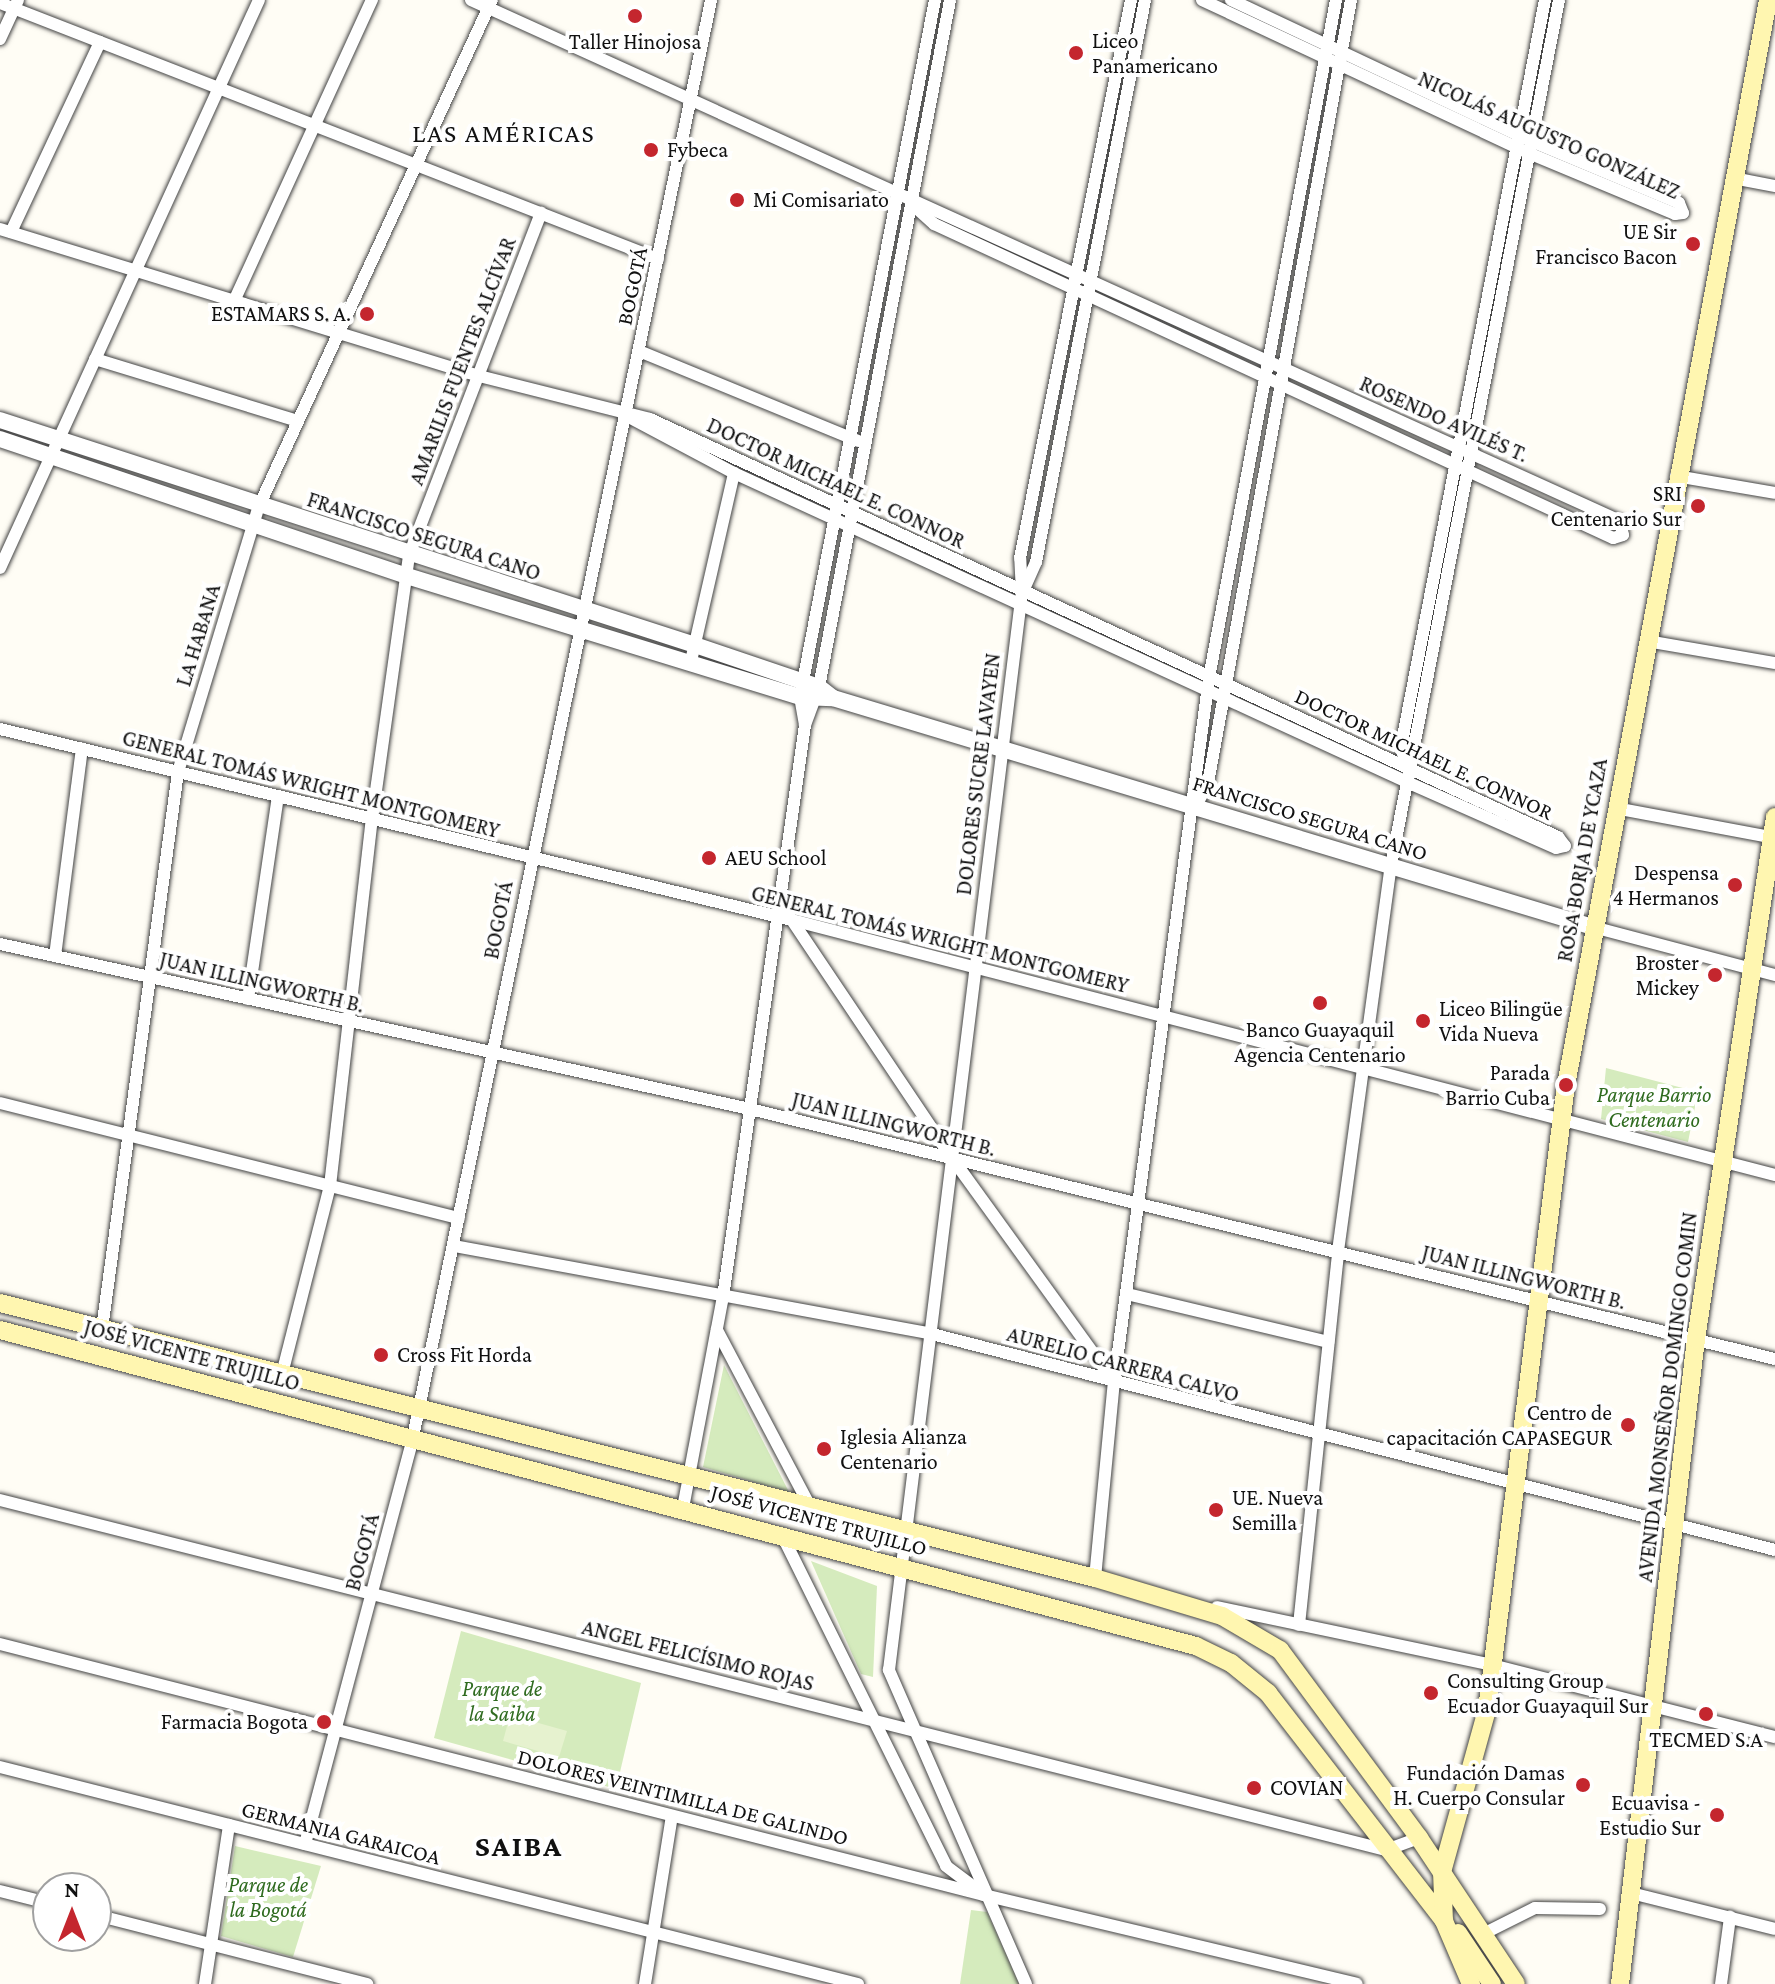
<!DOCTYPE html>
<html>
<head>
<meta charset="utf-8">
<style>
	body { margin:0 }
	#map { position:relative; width:1775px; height:1984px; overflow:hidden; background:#fffdf5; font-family:"Crimson Pro",serif }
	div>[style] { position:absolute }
	.green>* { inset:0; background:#d5ebbd }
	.pitch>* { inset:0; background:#e6f2cf }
	.roads { filter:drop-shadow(0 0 2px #444) drop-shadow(0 0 2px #444) }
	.minor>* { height:12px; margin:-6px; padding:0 6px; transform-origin:6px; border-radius:6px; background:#fff }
	.tertiary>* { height:16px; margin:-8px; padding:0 8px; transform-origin:8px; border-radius:8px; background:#fff }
	.secondary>* { height:18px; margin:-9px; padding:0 9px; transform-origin:9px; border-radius:9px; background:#fff6b0 }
	.dots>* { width:22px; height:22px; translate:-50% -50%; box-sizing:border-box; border:4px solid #fff; border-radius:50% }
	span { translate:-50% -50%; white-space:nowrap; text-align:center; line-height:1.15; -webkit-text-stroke:8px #fff; paint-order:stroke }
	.poi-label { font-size:22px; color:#111 }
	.left { translate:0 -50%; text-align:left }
	.right { translate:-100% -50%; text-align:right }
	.street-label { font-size:22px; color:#111 }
	.park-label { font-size:22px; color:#2f6b1f; font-style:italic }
	.quarter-label { font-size:26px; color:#111; letter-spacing:2px }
	.district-label { font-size:30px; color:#111; font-weight:700; letter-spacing:2px }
	.north { position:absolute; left:32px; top:1872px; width:80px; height:80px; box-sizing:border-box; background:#fff; border:2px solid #a0a0a0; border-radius:50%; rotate:0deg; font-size:22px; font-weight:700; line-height:32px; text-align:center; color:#111 }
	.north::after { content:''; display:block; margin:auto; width:28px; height:36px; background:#c4262e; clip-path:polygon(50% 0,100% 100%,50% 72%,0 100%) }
</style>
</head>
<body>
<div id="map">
	<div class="green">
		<div style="clip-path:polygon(1606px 1068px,1698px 1092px,1688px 1142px,1601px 1119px)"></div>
		<div style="clip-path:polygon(724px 1365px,789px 1492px,703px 1467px)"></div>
		<div style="clip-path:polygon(811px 1561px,877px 1586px,873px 1677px,861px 1674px)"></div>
		<div style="clip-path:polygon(461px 1631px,641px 1683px,616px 1789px,434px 1738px)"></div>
		<div style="clip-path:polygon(235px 1846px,321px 1866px,293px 1957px,221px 1936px)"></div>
		<div style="clip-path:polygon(971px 1910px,987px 1912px,1019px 1984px,960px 1984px)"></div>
	</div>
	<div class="pitch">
		<div style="clip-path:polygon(510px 1715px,567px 1731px,559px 1757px,503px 1741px)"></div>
	</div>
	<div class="roads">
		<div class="minor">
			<div style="left:471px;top:0;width:1262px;rotate:24.39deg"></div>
			<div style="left:1620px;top:521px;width:14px;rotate:78deg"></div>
			<div style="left:1623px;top:535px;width:10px;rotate:163deg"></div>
			<div style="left:1613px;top:538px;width:748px;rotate:-155.18deg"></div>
			<div style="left:934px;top:224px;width:30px;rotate:-138deg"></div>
			<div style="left:1202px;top:0;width:363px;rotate:25.1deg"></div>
			<div style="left:1531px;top:154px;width:156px;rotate:22.6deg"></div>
			<div style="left:1675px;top:214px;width:8px;rotate:-7deg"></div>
			<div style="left:1683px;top:213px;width:11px;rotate:-112deg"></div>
			<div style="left:1679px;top:203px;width:158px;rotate:-157.3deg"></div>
			<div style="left:1533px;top:142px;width:334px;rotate:-154.8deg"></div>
			<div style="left:0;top:3px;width:706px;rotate:21.26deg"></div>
			<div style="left:0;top:39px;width:43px;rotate:-65.2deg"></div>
			<div style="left:1733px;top:178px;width:43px;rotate:10.8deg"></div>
			<div style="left:0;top:229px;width:501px;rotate:17.06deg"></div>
			<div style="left:479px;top:376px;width:176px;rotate:14.1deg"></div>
			<div style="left:650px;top:419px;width:1000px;rotate:24.72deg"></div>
			<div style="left:1558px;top:837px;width:11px;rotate:52deg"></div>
			<div style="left:1565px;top:846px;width:9px;rotate:167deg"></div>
			<div style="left:1556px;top:848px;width:165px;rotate:-156.1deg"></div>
			<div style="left:1405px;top:781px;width:738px;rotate:-155.34deg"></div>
			<div style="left:734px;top:473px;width:123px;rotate:-152deg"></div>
			<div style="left:11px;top:232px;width:210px;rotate:-64.9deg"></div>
			<div style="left:235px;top:299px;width:329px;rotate:-65.4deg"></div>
			<div style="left:639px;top:351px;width:237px;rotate:22.3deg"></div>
			<div style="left:95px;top:359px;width:212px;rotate:17deg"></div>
			<div style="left:1676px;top:476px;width:100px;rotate:9.7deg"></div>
			<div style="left:0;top:568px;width:624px;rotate:-65.49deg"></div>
			<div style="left:1024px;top:589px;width:30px;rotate:-66deg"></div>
			<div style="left:1036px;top:562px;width:572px;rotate:-79.02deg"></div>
			<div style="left:1647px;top:641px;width:130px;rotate:9.8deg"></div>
			<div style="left:691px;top:661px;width:193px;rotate:-77.1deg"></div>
			<div style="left:805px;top:725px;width:28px;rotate:-100deg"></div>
			<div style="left:800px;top:697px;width:710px;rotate:-79.04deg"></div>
			<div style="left:0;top:729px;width:815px;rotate:13.56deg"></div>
			<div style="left:792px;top:920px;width:1016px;rotate:14.54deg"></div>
			<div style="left:1407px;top:768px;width:22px;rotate:-106deg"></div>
			<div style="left:1401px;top:747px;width:761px;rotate:-79.09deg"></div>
			<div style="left:1197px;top:804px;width:24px;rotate:-62deg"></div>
			<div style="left:1208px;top:783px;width:796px;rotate:-79.65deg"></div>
			<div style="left:1615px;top:808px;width:163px;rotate:10.6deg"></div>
			<div style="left:777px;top:898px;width:313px;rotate:56.1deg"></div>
			<div style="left:952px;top:1158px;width:276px;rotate:54.1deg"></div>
			<div style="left:1593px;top:927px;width:188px;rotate:14.8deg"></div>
			<div style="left:0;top:944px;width:768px;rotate:12.41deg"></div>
			<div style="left:750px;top:1109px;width:1055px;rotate:13.71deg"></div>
			<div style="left:55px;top:956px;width:209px;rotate:-82.6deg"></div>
			<div style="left:248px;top:999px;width:205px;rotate:-81.6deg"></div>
			<div style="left:0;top:1103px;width:473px;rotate:14.1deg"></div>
			<div style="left:454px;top:1246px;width:486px;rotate:10.4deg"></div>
			<div style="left:932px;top:1334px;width:870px;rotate:14.37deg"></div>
			<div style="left:1127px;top:1294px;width:207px;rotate:13.4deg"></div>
			<div style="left:102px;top:1329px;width:562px;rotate:-82.23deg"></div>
			<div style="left:178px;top:772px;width:278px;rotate:-73.1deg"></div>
			<div style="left:259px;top:506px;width:557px;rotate:-65.28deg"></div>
			<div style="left:717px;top:1330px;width:201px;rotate:62.2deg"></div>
			<div style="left:282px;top:1374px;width:194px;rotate:-75.7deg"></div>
			<div style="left:330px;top:1186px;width:369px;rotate:-83.5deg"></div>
			<div style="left:372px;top:819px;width:267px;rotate:-82deg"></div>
			<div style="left:409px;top:555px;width:367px;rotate:-68.9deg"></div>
			<div style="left:0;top:1500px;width:1430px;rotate:14.17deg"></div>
			<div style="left:1386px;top:1850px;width:35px;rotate:-20deg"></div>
			<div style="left:683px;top:1508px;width:215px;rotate:-79.3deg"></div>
			<div style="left:723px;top:1297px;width:578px;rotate:-81.84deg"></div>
			<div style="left:805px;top:725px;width:40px;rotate:-69.8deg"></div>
			<div style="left:819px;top:687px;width:699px;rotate:-79.2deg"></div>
			<div style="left:782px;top:1535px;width:369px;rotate:63.6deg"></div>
			<div style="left:946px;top:1866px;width:40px;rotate:37deg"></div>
			<div style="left:1095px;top:1578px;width:197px;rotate:-84.5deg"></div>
			<div style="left:1114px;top:1382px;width:710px;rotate:-82.31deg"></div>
			<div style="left:1209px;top:678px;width:690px;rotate:-79.39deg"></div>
			<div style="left:1217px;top:1607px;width:281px;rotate:11.9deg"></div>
			<div style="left:1492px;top:1665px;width:292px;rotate:14.3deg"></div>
			<div style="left:1299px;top:1625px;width:376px;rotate:-84deg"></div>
			<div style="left:1338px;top:1251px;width:390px;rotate:-82.2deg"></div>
			<div style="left:1391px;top:865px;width:881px;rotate:-79.01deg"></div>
			<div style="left:0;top:1644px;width:1016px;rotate:14.31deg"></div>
			<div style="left:984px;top:1895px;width:383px;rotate:13.4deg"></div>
			<div style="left:0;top:1767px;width:885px;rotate:14.19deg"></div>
			<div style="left:305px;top:1844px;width:421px;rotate:-75.1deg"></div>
			<div style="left:413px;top:1437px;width:1468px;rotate:-78.28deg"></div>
			<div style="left:0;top:1891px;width:49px;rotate:14deg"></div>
			<div style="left:1631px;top:1893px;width:148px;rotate:14deg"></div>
			<div style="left:96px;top:1915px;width:280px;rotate:14.3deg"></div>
			<div style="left:1485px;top:1933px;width:56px;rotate:-26.6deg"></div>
			<div style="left:1535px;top:1908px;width:65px;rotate:0.9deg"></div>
			<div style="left:205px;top:1984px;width:161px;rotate:-81.4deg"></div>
			<div style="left:645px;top:1984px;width:170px;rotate:-80.9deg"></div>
			<div style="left:1026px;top:1984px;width:343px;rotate:-113.6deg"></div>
			<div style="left:889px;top:1670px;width:1086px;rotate:-82.97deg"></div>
			<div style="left:1022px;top:592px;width:34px;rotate:-93deg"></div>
			<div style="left:1020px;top:558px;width:569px;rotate:-78.75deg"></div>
			<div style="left:1721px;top:1984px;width:68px;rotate:-82.3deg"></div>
		</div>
		<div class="tertiary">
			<div style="left:0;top:420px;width:731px;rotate:17.94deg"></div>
			<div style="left:695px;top:645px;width:131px;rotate:18.7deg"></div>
			<div style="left:819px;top:687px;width:18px;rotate:38deg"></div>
			<div style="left:833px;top:698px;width:794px;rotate:16.77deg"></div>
			<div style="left:0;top:439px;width:429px;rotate:18.6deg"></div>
			<div style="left:407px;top:576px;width:411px;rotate:17.1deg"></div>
			<div style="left:800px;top:697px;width:33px;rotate:2deg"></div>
		</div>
		<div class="secondary">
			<div style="left:0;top:1303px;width:1129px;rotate:14.1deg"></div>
			<div style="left:1095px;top:1578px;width:133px;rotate:16.7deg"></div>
			<div style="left:1222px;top:1616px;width:67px;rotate:30.4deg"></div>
			<div style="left:1280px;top:1650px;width:234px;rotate:53.5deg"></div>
			<div style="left:1419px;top:1838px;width:175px;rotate:56.4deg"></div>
			<div style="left:0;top:1330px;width:1237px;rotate:14.8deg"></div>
			<div style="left:1196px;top:1646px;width:39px;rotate:26deg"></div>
			<div style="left:1231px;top:1663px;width:48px;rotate:39deg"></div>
			<div style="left:1268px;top:1693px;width:288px;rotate:52.3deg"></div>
			<div style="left:1444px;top:1921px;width:69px;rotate:66.8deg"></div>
			<div style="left:1444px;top:1921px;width:49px;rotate:-92.3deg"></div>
			<div style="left:1442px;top:1872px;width:168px;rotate:-74.5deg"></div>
			<div style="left:1487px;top:1710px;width:630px;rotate:-82.8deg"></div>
			<div style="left:1566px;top:1085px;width:1104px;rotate:-79.45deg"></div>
			<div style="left:1458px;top:1933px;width:61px;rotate:56.3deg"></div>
			<div style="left:1620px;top:1984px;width:649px;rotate:-83.28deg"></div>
			<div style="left:1696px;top:1339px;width:528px;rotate:-81.39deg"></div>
		</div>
	</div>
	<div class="dots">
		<div style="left:635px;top:16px;background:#c4262e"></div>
		<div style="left:1076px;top:53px;background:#c4262e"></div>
		<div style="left:651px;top:150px;background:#c4262e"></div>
		<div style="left:737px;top:200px;background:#c4262e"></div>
		<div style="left:1693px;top:244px;background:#c4262e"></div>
		<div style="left:367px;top:314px;background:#c4262e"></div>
		<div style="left:1698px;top:506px;background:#c4262e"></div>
		<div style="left:709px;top:858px;background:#c4262e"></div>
		<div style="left:1735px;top:885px;background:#c4262e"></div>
		<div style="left:1715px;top:975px;background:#c4262e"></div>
		<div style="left:1320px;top:1003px;background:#c4262e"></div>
		<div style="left:1423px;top:1021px;background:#c4262e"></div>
		<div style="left:1566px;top:1085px;background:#c4262e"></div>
		<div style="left:381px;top:1355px;background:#c4262e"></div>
		<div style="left:1628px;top:1425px;background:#c4262e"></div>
		<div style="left:824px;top:1449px;background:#c4262e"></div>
		<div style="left:1216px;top:1510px;background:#c4262e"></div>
		<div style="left:1431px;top:1693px;background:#c4262e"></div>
		<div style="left:1706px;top:1714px;background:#c4262e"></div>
		<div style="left:324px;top:1722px;background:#c4262e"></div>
		<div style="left:1583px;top:1785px;background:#c4262e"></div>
		<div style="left:1254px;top:1788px;background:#c4262e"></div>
		<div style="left:1717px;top:1815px;background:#c4262e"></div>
	</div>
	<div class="poi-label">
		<span class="left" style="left:1092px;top:53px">Liceo<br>Panamericano</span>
		<span style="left:635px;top:42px">Taller Hinojosa</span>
		<span class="left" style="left:667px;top:150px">Fybeca</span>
		<span class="left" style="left:753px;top:200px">Mi Comisariato</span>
		<span class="right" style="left:1677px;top:244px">UE Sir<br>Francisco Bacon</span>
		<span class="right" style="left:351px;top:314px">ESTAMARS S. A.</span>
		<span class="right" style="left:1682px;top:506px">SRI<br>Centenario Sur</span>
		<span class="left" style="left:725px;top:858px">AEU School</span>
		<span class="right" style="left:1719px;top:885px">Despensa<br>4 Hermanos</span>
		<span class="right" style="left:1699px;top:975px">Broster<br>Mickey</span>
		<span class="left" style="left:1439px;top:1021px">Liceo Bilingüe<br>Vida Nueva</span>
		<span style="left:1320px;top:1042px">Banco Guayaquil<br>Agencia Centenario</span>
		<span class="right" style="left:1550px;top:1085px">Parada<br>Barrio Cuba</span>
		<span class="left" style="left:397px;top:1355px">Cross Fit Horda</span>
		<span class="right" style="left:1612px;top:1425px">Centro de<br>capacitación CAPASEGUR</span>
		<span class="left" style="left:840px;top:1449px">Iglesia Alianza<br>Centenario</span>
		<span class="left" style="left:1232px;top:1510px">UE. Nueva<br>Semilla</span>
		<span class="left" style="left:1447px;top:1693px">Consulting Group<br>Ecuador Guayaquil Sur</span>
		<span class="right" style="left:308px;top:1722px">Farmacia Bogota</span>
		<span style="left:1706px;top:1740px">TECMED S.A</span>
		<span class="right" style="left:1565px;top:1785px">Fundación Damas<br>H. Cuerpo Consular</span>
		<span class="left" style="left:1270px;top:1788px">COVIAN</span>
		<span class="right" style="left:1701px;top:1815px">Ecuavisa -<br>Estudio Sur</span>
	</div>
	<div class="street-label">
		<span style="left:1549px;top:135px;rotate:24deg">NICOLÁS AUGUSTO GONZÁLEZ</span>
		<span style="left:632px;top:286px;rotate:-78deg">BOGOTÁ</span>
		<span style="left:462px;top:361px;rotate:-69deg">AMARILIS FUENTES ALCÍVAR</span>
		<span style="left:1444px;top:419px;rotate:24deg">ROSENDO AVILÉS T.</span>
		<span style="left:836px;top:483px;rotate:25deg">DOCTOR MICHAEL E. CONNOR</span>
		<span style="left:424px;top:536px;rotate:18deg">FRANCISCO SEGURA CANO</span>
		<span style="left:198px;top:635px;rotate:-73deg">LA HABANA</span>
		<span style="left:1424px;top:754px;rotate:25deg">DOCTOR MICHAEL E. CONNOR</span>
		<span style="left:978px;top:774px;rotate:-83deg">DOLORES SUCRE LAVAYEN</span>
		<span style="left:311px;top:784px;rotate:14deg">GENERAL TOMÁS WRIGHT MONTGOMERY</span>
		<span style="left:1310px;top:818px;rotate:17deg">FRANCISCO SEGURA CANO</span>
		<span style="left:1582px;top:860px;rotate:-80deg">ROSA BORJA DE YCAZA</span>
		<span style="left:498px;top:920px;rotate:-79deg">BOGOTÁ</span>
		<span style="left:940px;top:939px;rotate:14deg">GENERAL TOMÁS WRIGHT MONTGOMERY</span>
		<span style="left:262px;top:982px;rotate:13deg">JUAN ILLINGWORTH B.</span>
		<span style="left:894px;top:1124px;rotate:14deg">JUAN ILLINGWORTH B.</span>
		<span style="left:1524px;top:1277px;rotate:14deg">JUAN ILLINGWORTH B.</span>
		<span style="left:192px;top:1355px;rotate:15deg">JOSÉ VICENTE TRUJILLO</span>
		<span style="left:1123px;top:1364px;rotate:15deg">AURELIO CARRERA CALVO</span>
		<span style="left:1667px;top:1397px;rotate:-83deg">AVENIDA MONSEÑOR DOMINGO COMIN</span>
		<span style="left:819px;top:1520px;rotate:15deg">JOSÉ VICENTE TRUJILLO</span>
		<span style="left:362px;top:1552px;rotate:-75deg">BOGOTÁ</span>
		<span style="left:698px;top:1655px;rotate:14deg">ANGEL FELICÍSIMO ROJAS</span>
		<span style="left:683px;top:1797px;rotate:14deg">DOLORES VEINTIMILLA DE GALINDO</span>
		<span style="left:341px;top:1833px;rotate:14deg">GERMANIA GARAICOA</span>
	</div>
	<div class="park-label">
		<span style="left:1654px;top:1107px">Parque Barrio<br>Centenario</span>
		<span style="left:502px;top:1701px">Parque de<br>la Saiba</span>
		<span style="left:268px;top:1897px">Parque de<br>la Bogotá</span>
	</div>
	<div class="quarter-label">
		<span style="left:504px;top:134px">LAS AMÉRICAS</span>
	</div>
	<div class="district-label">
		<span style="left:519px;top:1846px">SAIBA</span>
	</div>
	<div class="north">N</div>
</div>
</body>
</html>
